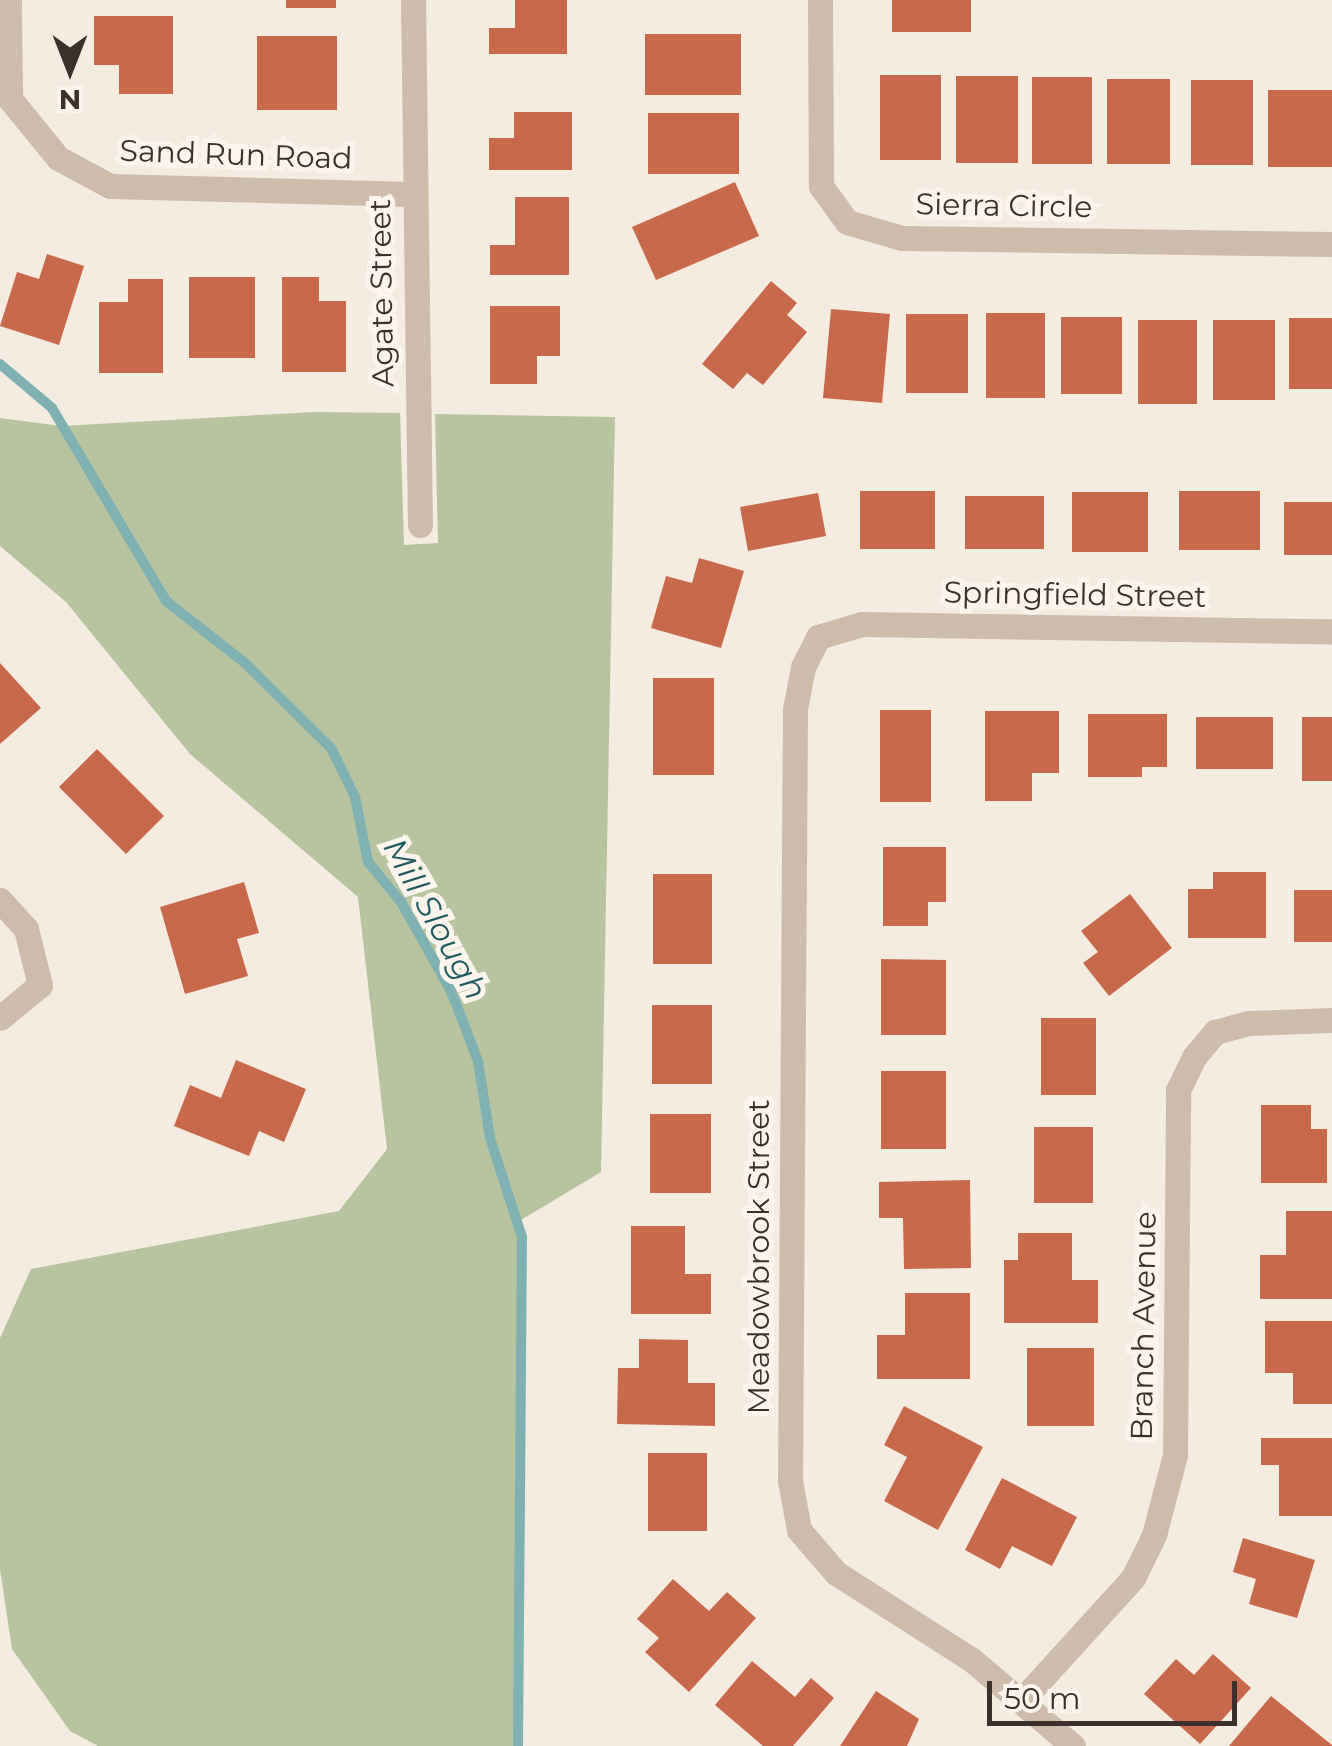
<!DOCTYPE html>
<html>
<head>
<meta charset="utf-8">
<style>
	body { margin:0 }
	#map { position:relative; width:1332px; height:1746px; overflow:hidden; background:#f4ebe1; font-family:Montserrat,sans-serif }
	div>[style] { position:absolute }
	.green>* { inset:0; background:#b8c4a0 }
	.stream>* { height:10px; margin:-5px; padding:0 5px; transform-origin:5px; border-radius:5px; background:#7fb0b2 }
	.building>* { inset:0; background:#c8694b }
	.minor>* { height:25px; margin:-12.5px; padding:0 12.5px; transform-origin:12.5px; border-radius:12.5px; background:#cdbbac }
	span { translate:-50% -50%; white-space:nowrap; text-align:center; line-height:1.15; -webkit-text-stroke:10px #fbf5ee; paint-order:stroke }
	.street-label { font-size:30px; color:#3b302b }
	.water-label { font-size:32px; color:#1f5a5e; font-style:italic }
	.north { position:absolute; left:20px; top:20px; width:100px; height:100px; -webkit-text-stroke:8px #fbf5ee; paint-order:stroke; rotate:180deg; font-size:28px; font-weight:700; line-height:40px; text-align:center; color:#3b302b }
	.north::after { content:''; display:block; margin:auto; width:35px; height:45px; background:#3b302b; clip-path:polygon(50% 0,100% 100%,50% 72%,0 100%) }
	.scale { position:absolute; left:987px; top:1681px; width:250px; height:45px; box-sizing:border-box; border:5px solid #3b302b; border-top:0; padding-left:12px; font-size:30px; line-height:35px; white-space:nowrap; color:#3b302b; -webkit-text-stroke:8px #fbf5ee; paint-order:stroke }
</style>
</head>
<body>
<div id="map">
	<div class="green">
		<div style="clip-path:polygon(315px 412px,400px 413px,404px 545px,438px 543px,435px 414px,615px 417px,601px 1172px,521px 1220px,514px 1746px,98px 1746px,70px 1731px,12px 1649px,0 1569px,0 1338px,31px 1269px,339px 1211px,387px 1149px,358px 897px,190px 754px,66px 602px,0 546px,0 418px,61px 426px)"></div>
	</div>
	<div class="stream">
		<div style="left:0;top:364px;width:68px;rotate:40.2deg"></div>
		<div style="left:52px;top:408px;width:224px;rotate:59.4deg"></div>
		<div style="left:166px;top:601px;width:100px;rotate:38.1deg"></div>
		<div style="left:245px;top:663px;width:121px;rotate:44.7deg"></div>
		<div style="left:331px;top:748px;width:55px;rotate:63.9deg"></div>
		<div style="left:355px;top:797px;width:66px;rotate:78.7deg"></div>
		<div style="left:368px;top:862px;width:52px;rotate:50.5deg"></div>
		<div style="left:401px;top:902px;width:102px;rotate:60.7deg"></div>
		<div style="left:451px;top:991px;width:75px;rotate:68.9deg"></div>
		<div style="left:478px;top:1061px;width:78px;rotate:81.1deg"></div>
		<div style="left:490px;top:1138px;width:104px;rotate:72.1deg"></div>
		<div style="left:522px;top:1237px;width:509px;rotate:90.45deg"></div>
	</div>
	<div class="building">
		<div style="clip-path:polygon(286px 0,336px 0,336px 8px,286px 8px)"></div>
		<div style="clip-path:polygon(515px 0,567px 0,567px 54px,489px 54px,489px 28px,515px 28px)"></div>
		<div style="clip-path:polygon(892px 0,971px 0,971px 32px,892px 32px)"></div>
		<div style="clip-path:polygon(94px 16px,173px 16px,173px 94px,119px 94px,119px 65px,94px 65px)"></div>
		<div style="clip-path:polygon(645px 34px,741px 34px,741px 95px,645px 95px)"></div>
		<div style="clip-path:polygon(257px 36px,337px 36px,337px 110px,257px 110px)"></div>
		<div style="clip-path:polygon(880px 75px,941px 75px,941px 160px,880px 160px)"></div>
		<div style="clip-path:polygon(956px 76px,1018px 76px,1018px 163px,956px 163px)"></div>
		<div style="clip-path:polygon(1032px 77px,1092px 77px,1092px 164px,1032px 164px)"></div>
		<div style="clip-path:polygon(1107px 79px,1170px 79px,1170px 164px,1107px 164px)"></div>
		<div style="clip-path:polygon(1191px 80px,1253px 80px,1253px 165px,1191px 165px)"></div>
		<div style="clip-path:polygon(1268px 90px,1332px 90px,1332px 167px,1268px 167px)"></div>
		<div style="clip-path:polygon(514px 112px,572px 112px,572px 170px,489px 170px,489px 138px,514px 138px)"></div>
		<div style="clip-path:polygon(648px 113px,739px 113px,739px 174px,648px 174px)"></div>
		<div style="clip-path:polygon(735px 182px,759px 236px,656px 280px,632px 227px)"></div>
		<div style="clip-path:polygon(515px 197px,569px 197px,569px 275px,490px 275px,490px 245px,515px 245px)"></div>
		<div style="clip-path:polygon(47px 254px,84px 266px,59px 345px,0 326px,17px 272px,39px 279px)"></div>
		<div style="clip-path:polygon(189px 277px,255px 277px,255px 358px,189px 358px)"></div>
		<div style="clip-path:polygon(282px 277px,319px 277px,319px 301px,346px 301px,346px 372px,282px 372px)"></div>
		<div style="clip-path:polygon(128px 279px,163px 279px,163px 373px,99px 373px,99px 302px,128px 302px)"></div>
		<div style="clip-path:polygon(771px 281px,797px 303px,787px 315px,807px 332px,763px 385px,747px 373px,733px 389px,702px 364px)"></div>
		<div style="clip-path:polygon(490px 306px,560px 306px,560px 356px,537px 356px,537px 384px,490px 384px)"></div>
		<div style="clip-path:polygon(831px 309px,890px 314px,882px 403px,823px 398px)"></div>
		<div style="clip-path:polygon(986px 313px,1045px 313px,1045px 398px,986px 398px)"></div>
		<div style="clip-path:polygon(906px 314px,968px 314px,968px 393px,906px 393px)"></div>
		<div style="clip-path:polygon(1061px 317px,1122px 317px,1122px 394px,1061px 394px)"></div>
		<div style="clip-path:polygon(1289px 318px,1332px 318px,1332px 389px,1289px 389px)"></div>
		<div style="clip-path:polygon(1138px 320px,1197px 320px,1197px 404px,1138px 404px)"></div>
		<div style="clip-path:polygon(1213px 320px,1275px 320px,1275px 400px,1213px 400px)"></div>
		<div style="clip-path:polygon(860px 491px,935px 491px,935px 549px,860px 549px)"></div>
		<div style="clip-path:polygon(1179px 491px,1260px 491px,1260px 550px,1179px 550px)"></div>
		<div style="clip-path:polygon(1072px 492px,1148px 492px,1148px 552px,1072px 552px)"></div>
		<div style="clip-path:polygon(818px 493px,826px 536px,748px 551px,740px 507px)"></div>
		<div style="clip-path:polygon(965px 496px,1044px 496px,1044px 549px,965px 549px)"></div>
		<div style="clip-path:polygon(1284px 502px,1332px 502px,1332px 555px,1284px 555px)"></div>
		<div style="clip-path:polygon(699px 558px,744px 571px,721px 648px,651px 628px,666px 576px,692px 583px)"></div>
		<div style="clip-path:polygon(0 663px,41px 708px,0 744px)"></div>
		<div style="clip-path:polygon(653px 678px,714px 678px,714px 775px,653px 775px)"></div>
		<div style="clip-path:polygon(880px 710px,931px 710px,931px 802px,880px 802px)"></div>
		<div style="clip-path:polygon(985px 711px,1059px 711px,1059px 773px,1032px 773px,1032px 801px,985px 801px)"></div>
		<div style="clip-path:polygon(1088px 714px,1167px 714px,1167px 767px,1142px 767px,1142px 777px,1088px 777px)"></div>
		<div style="clip-path:polygon(1196px 717px,1273px 717px,1273px 769px,1196px 769px)"></div>
		<div style="clip-path:polygon(1302px 717px,1332px 717px,1332px 781px,1302px 781px)"></div>
		<div style="clip-path:polygon(97px 749px,164px 816px,126px 854px,59px 787px)"></div>
		<div style="clip-path:polygon(883px 847px,946px 847px,946px 902px,928px 902px,928px 926px,883px 926px)"></div>
		<div style="clip-path:polygon(1213px 872px,1266px 872px,1266px 938px,1188px 938px,1188px 889px,1213px 889px)"></div>
		<div style="clip-path:polygon(653px 874px,712px 874px,712px 964px,653px 964px)"></div>
		<div style="clip-path:polygon(244px 882px,259px 933px,237px 939px,248px 976px,185px 994px,160px 907px)"></div>
		<div style="clip-path:polygon(1294px 890px,1332px 890px,1332px 942px,1294px 942px)"></div>
		<div style="clip-path:polygon(1130px 894px,1172px 948px,1109px 996px,1083px 963px,1098px 952px,1081px 931px)"></div>
		<div style="clip-path:polygon(881px 959px,946px 960px,946px 1035px,881px 1035px)"></div>
		<div style="clip-path:polygon(652px 1005px,712px 1005px,712px 1084px,652px 1084px)"></div>
		<div style="clip-path:polygon(1041px 1018px,1096px 1018px,1096px 1095px,1041px 1095px)"></div>
		<div style="clip-path:polygon(236px 1060px,306px 1089px,284px 1142px,259px 1131px,249px 1156px,174px 1126px,190px 1085px,221px 1098px)"></div>
		<div style="clip-path:polygon(881px 1071px,946px 1071px,946px 1149px,881px 1149px)"></div>
		<div style="clip-path:polygon(1261px 1105px,1311px 1105px,1311px 1129px,1327px 1129px,1327px 1183px,1261px 1183px)"></div>
		<div style="clip-path:polygon(650px 1114px,711px 1114px,711px 1193px,650px 1193px)"></div>
		<div style="clip-path:polygon(1034px 1127px,1093px 1127px,1093px 1203px,1034px 1203px)"></div>
		<div style="clip-path:polygon(970px 1180px,971px 1268px,904px 1269px,903px 1218px,879px 1218px,879px 1182px)"></div>
		<div style="clip-path:polygon(1286px 1211px,1332px 1211px,1332px 1299px,1260px 1299px,1260px 1255px,1286px 1255px)"></div>
		<div style="clip-path:polygon(631px 1226px,685px 1226px,685px 1274px,711px 1274px,711px 1314px,631px 1314px)"></div>
		<div style="clip-path:polygon(1018px 1233px,1072px 1233px,1072px 1280px,1098px 1280px,1098px 1323px,1004px 1323px,1004px 1260px,1018px 1260px)"></div>
		<div style="clip-path:polygon(905px 1293px,970px 1293px,970px 1379px,877px 1379px,877px 1335px,905px 1335px)"></div>
		<div style="clip-path:polygon(1265px 1321px,1332px 1321px,1332px 1404px,1293px 1404px,1293px 1373px,1265px 1373px)"></div>
		<div style="clip-path:polygon(639px 1339px,688px 1340px,688px 1383px,715px 1383px,715px 1426px,617px 1424px,618px 1368px,639px 1368px)"></div>
		<div style="clip-path:polygon(1027px 1348px,1094px 1348px,1094px 1426px,1027px 1426px)"></div>
		<div style="clip-path:polygon(904px 1406px,983px 1447px,938px 1530px,884px 1501px,907px 1457px,884px 1445px)"></div>
		<div style="clip-path:polygon(1261px 1438px,1332px 1438px,1332px 1516px,1279px 1516px,1279px 1465px,1261px 1465px)"></div>
		<div style="clip-path:polygon(648px 1453px,707px 1453px,707px 1531px,648px 1531px)"></div>
		<div style="clip-path:polygon(1002px 1478px,1077px 1517px,1052px 1566px,1012px 1546px,1000px 1569px,965px 1550px)"></div>
		<div style="clip-path:polygon(1243px 1538px,1315px 1560px,1297px 1618px,1249px 1604px,1256px 1579px,1233px 1572px)"></div>
		<div style="clip-path:polygon(673px 1579px,709px 1611px,727px 1592px,756px 1618px,689px 1692px,645px 1652px,659px 1638px,637px 1619px)"></div>
		<div style="clip-path:polygon(1213px 1654px,1251px 1688px,1200px 1744px,1144px 1694px,1176px 1659px,1194px 1675px)"></div>
		<div style="clip-path:polygon(752px 1661px,795px 1697px,811px 1678px,834px 1698px,793px 1746px,763px 1746px,715px 1705px)"></div>
		<div style="clip-path:polygon(876px 1691px,919px 1719px,907px 1746px,840px 1746px)"></div>
		<div style="clip-path:polygon(1271px 1696px,1332px 1745px,1332px 1746px,1229px 1746px)"></div>
	</div>
	<div class="minor">
		<div style="left:9px;top:0;width:99px;rotate:89.4deg"></div>
		<div style="left:10px;top:99px;width:76px;rotate:50.9deg"></div>
		<div style="left:58px;top:158px;width:59px;rotate:28.3deg"></div>
		<div style="left:110px;top:186px;width:302px;rotate:1.5deg"></div>
		<div style="left:413px;top:0;width:525px;rotate:89.24deg"></div>
		<div style="left:820px;top:0;width:186px;rotate:89.7deg"></div>
		<div style="left:821px;top:186px;width:44px;rotate:54.2deg"></div>
		<div style="left:847px;top:222px;width:57px;rotate:16.2deg"></div>
		<div style="left:902px;top:238px;width:430px;rotate:0.8deg"></div>
		<div style="left:0;top:900px;width:39px;rotate:48deg"></div>
		<div style="left:26px;top:929px;width:58px;rotate:76deg"></div>
		<div style="left:40px;top:985px;width:52px;rotate:140.5deg"></div>
		<div style="left:1022px;top:1700px;width:165px;rotate:-47.7deg"></div>
		<div style="left:1133px;top:1578px;width:48px;rotate:-64deg"></div>
		<div style="left:1154px;top:1535px;width:83px;rotate:-75.3deg"></div>
		<div style="left:1175px;top:1455px;width:365px;rotate:-89.5deg"></div>
		<div style="left:1178px;top:1090px;width:37px;rotate:-64deg"></div>
		<div style="left:1194px;top:1057px;width:33px;rotate:-50deg"></div>
		<div style="left:1215px;top:1032px;width:35px;rotate:-15deg"></div>
		<div style="left:1249px;top:1023px;width:83px;rotate:-2.1deg"></div>
		<div style="left:1073px;top:1746px;width:133px;rotate:-139.6deg"></div>
		<div style="left:972px;top:1660px;width:161px;rotate:-147.4deg"></div>
		<div style="left:836px;top:1573px;width:57px;rotate:-130.7deg"></div>
		<div style="left:799px;top:1530px;width:50px;rotate:-100.4deg"></div>
		<div style="left:790px;top:1481px;width:772px;rotate:-89.63deg"></div>
		<div style="left:795px;top:709px;width:43px;rotate:-79.2deg"></div>
		<div style="left:803px;top:667px;width:34px;rotate:-63deg"></div>
		<div style="left:818px;top:637px;width:46px;rotate:-16.5deg"></div>
		<div style="left:862px;top:624px;width:470px;rotate:0.9deg"></div>
	</div>
	<div class="street-label">
		<span style="left:236px;top:155px;rotate:2deg">Sand Run Road</span>
		<span style="left:1004px;top:206px;rotate:1deg">Sierra Circle</span>
		<span style="left:382px;top:293px;rotate:-91deg">Agate Street</span>
		<span style="left:1075px;top:595px;rotate:1deg">Springfield Street</span>
		<span style="left:759px;top:1257px;rotate:-90deg">Meadowbrook Street</span>
		<span style="left:1144px;top:1326px;rotate:-89deg">Branch Avenue</span>
	</div>
	<div class="water-label">
		<span style="left:435px;top:919px;rotate:61deg">Mill Slough</span>
	</div>
	<div class="north">N</div>
	<div class="scale">50 m</div>
</div>
</body>
</html>
